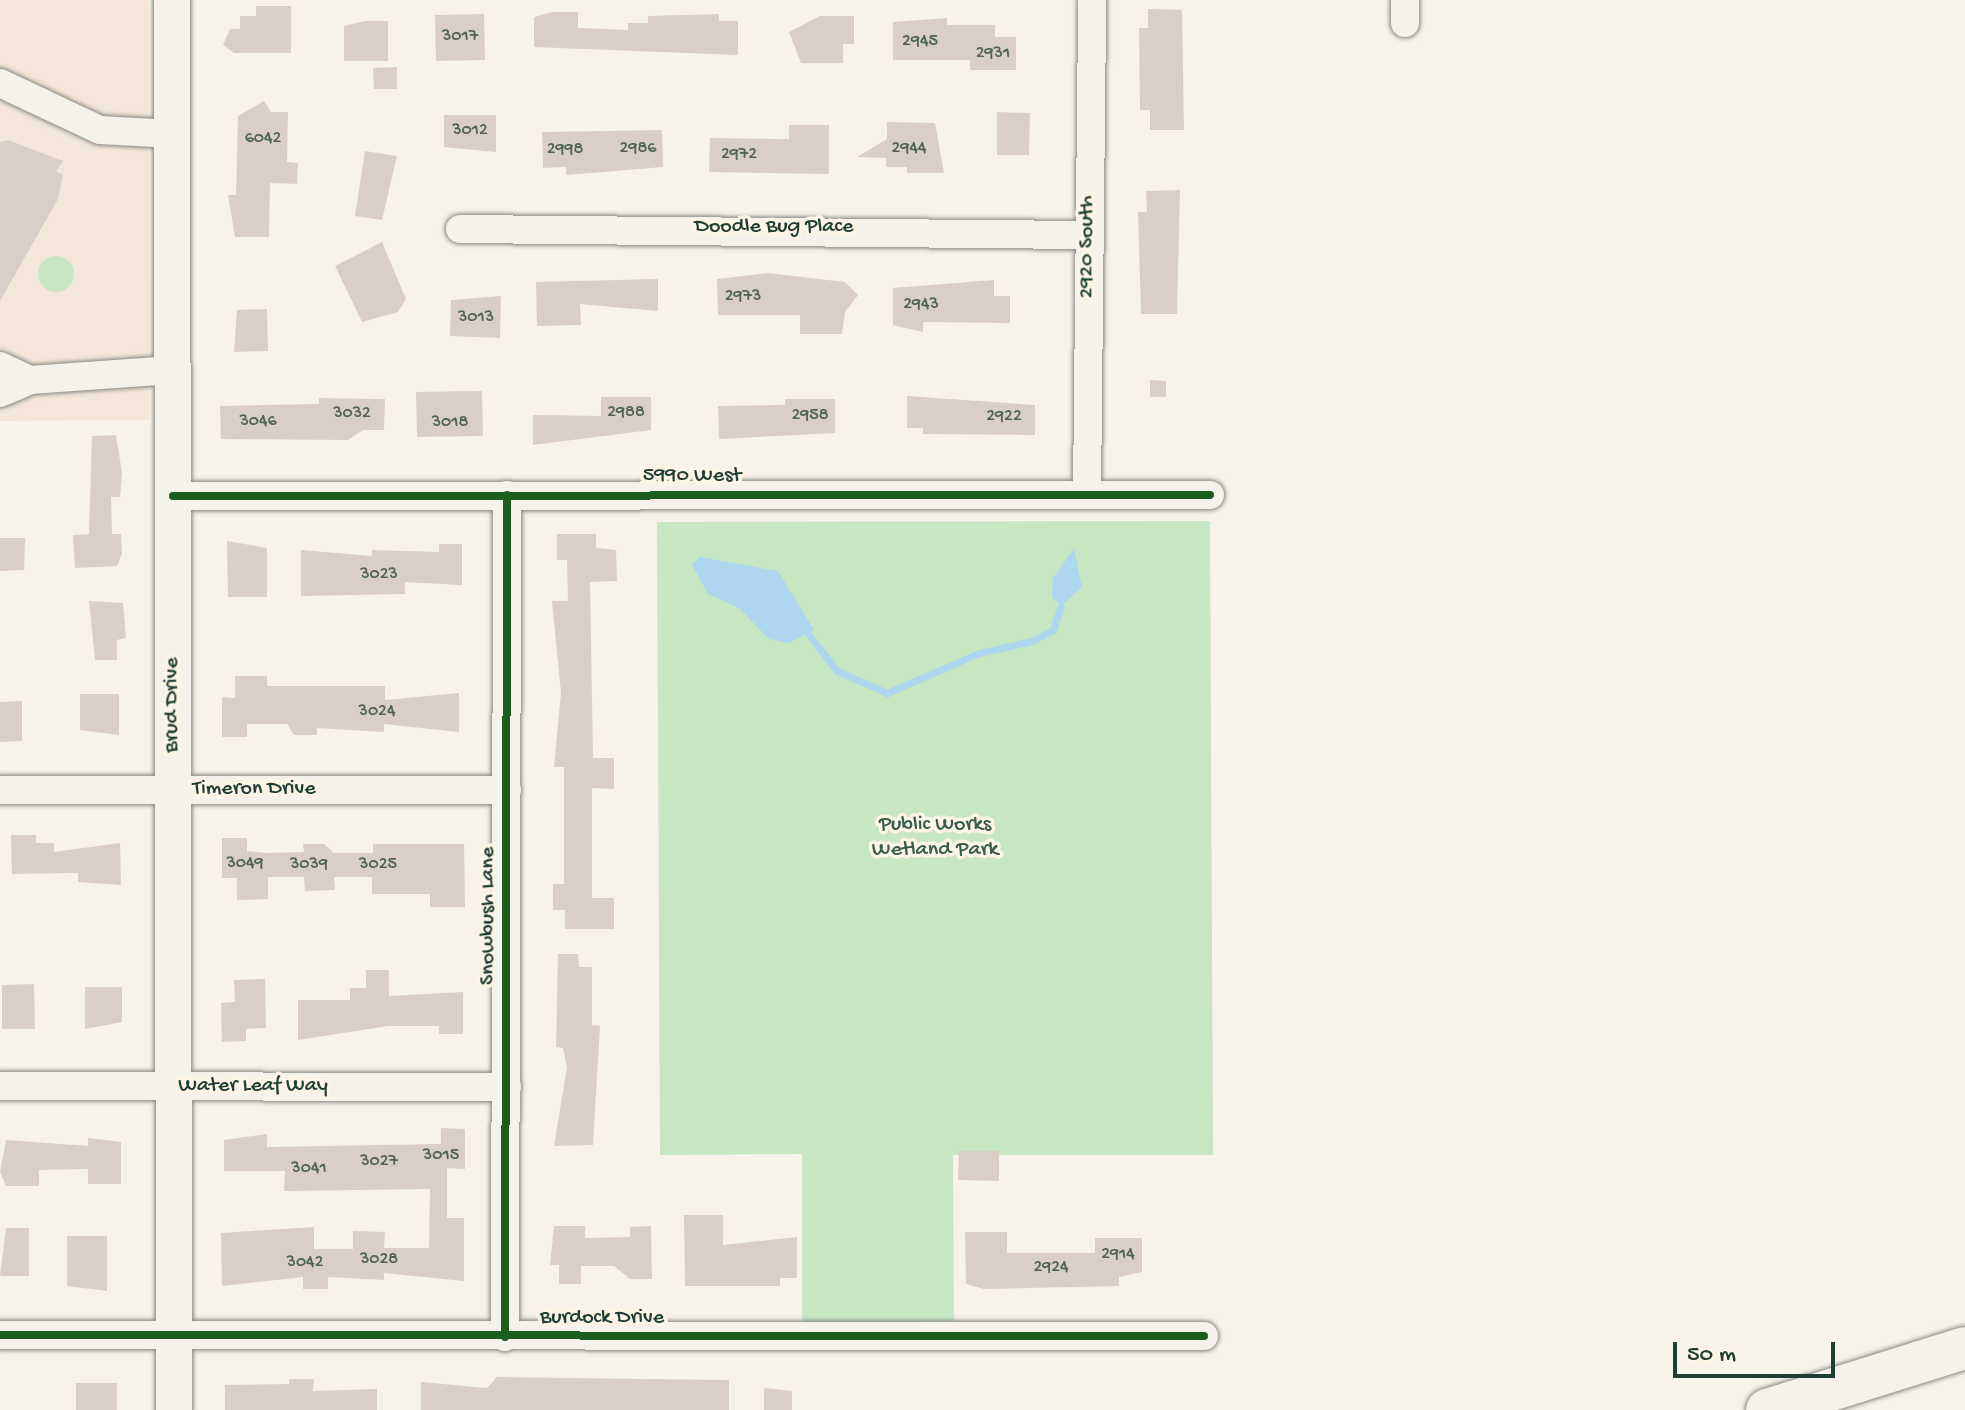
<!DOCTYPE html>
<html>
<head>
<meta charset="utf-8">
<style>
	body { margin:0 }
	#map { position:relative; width:1965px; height:1410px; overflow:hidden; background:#f7f3ea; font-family:"Gochi Hand",sans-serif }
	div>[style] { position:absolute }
	.built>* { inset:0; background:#f4e7da }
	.green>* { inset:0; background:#c7e6c2 }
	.round { border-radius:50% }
	.water>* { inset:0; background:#aed6ee }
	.stream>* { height:7px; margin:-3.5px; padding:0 3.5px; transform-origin:3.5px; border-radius:3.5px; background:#aed6ee }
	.building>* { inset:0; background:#dacfc6 }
	.roads { filter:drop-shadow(0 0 2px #868984) drop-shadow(0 0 2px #868984) }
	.minor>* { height:28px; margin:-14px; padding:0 14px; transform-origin:14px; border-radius:14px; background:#f5f2ec }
	.major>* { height:36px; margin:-18px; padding:0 18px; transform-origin:18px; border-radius:18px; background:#f5f2ec }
	.highway>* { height:42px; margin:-21px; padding:0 21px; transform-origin:21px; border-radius:21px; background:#f5f2ec }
	.cycleway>* { height:8px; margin:-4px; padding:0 4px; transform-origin:4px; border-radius:4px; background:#1b5e20 }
	span { translate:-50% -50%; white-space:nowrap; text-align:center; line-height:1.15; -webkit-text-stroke:7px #fcf5e5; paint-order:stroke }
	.number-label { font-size:18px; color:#4e6258 }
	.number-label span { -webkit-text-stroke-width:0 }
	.street-label { font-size:22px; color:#1f3d34 }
	.park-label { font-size:22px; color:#395d4a }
	.scale { position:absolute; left:1673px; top:1342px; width:162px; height:36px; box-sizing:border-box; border:4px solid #1f3d34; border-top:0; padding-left:10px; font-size:24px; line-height:28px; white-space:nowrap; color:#1f3d34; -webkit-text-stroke:6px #fcf5e5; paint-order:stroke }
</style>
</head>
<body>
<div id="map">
	<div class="built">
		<div style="clip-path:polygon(0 0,148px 0,149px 420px,0 421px)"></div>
	</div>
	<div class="green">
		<div class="round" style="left:38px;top:256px;width:36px;height:36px"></div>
		<div style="clip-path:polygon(1210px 521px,1213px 1155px,953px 1155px,954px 1321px,802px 1322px,802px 1154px,660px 1155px,657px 522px)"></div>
	</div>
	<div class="water">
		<div style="clip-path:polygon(1074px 549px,1082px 587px,1061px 606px,1052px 597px,1053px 578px)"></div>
		<div style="clip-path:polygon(700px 557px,778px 571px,814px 630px,789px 643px,769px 639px,739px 608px,708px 594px,692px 565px)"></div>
	</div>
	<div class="stream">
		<div style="left:809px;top:635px;width:46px;rotate:52.1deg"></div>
		<div style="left:837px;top:671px;width:55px;rotate:23.7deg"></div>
		<div style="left:887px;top:693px;width:100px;rotate:-23.5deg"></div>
		<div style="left:979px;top:653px;width:54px;rotate:-12.8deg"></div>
		<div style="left:1032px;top:641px;width:24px;rotate:-28deg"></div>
		<div style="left:1053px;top:630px;width:25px;rotate:-72deg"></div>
	</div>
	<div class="building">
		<div style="clip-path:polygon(256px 6px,291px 6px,291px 53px,234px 53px,223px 45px,230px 29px,240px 29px,240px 16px,256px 16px)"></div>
		<div style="clip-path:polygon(1148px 9px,1182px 10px,1184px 130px,1150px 130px,1150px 110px,1140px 110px,1139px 28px,1148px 28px)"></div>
		<div style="clip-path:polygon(553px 12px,578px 12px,578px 28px,628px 30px,628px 23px,648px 23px,648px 16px,719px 14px,719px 21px,738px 21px,738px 55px,534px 47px,534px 17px)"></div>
		<div style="clip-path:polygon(484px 14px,485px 60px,436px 61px,435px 15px)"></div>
		<div style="clip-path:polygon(820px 16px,854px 16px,854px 44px,843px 44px,843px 63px,801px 63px,789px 32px)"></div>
		<div style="clip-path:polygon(947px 18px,947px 25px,995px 25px,995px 37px,1016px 37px,1016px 70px,970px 70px,970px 60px,893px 60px,893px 22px)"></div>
		<div style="clip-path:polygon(365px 21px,388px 21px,388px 61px,344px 61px,344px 26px)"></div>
		<div style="clip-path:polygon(397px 67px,397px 89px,374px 89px,373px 68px)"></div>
		<div style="clip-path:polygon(264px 101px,271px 112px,288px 112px,287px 162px,298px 163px,297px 184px,270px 183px,269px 237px,235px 237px,228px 195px,236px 195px,238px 116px)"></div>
		<div style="clip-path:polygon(997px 112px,1030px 113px,1029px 155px,997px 155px)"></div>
		<div style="clip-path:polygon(444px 115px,496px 115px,496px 152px,444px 147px)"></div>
		<div style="clip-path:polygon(887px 122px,935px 123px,944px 173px,907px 173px,907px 167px,886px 167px,886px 158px,857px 157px,887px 139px)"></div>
		<div style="clip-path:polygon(789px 125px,829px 125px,829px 174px,709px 172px,710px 138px,789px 139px)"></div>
		<div style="clip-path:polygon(662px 130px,663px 167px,566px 175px,566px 167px,543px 168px,542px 132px)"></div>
		<div style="clip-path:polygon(8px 140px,63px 161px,56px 171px,63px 175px,58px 199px,0 301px,0 142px)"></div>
		<div style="clip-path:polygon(365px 151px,397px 156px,382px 220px,355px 216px)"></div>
		<div style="clip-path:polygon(1180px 190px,1177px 314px,1141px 314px,1138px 212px,1147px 212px,1146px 191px)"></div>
		<div style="clip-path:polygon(382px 242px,406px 299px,398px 312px,362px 322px,335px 266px)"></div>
		<div style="clip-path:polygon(768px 273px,845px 282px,858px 295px,845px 312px,842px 334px,800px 334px,800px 315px,718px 315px,717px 279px)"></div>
		<div style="clip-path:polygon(658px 279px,658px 311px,580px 304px,581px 325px,537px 326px,536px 282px)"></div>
		<div style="clip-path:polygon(994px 280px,994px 296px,1010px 296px,1010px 323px,923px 322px,923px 332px,893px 325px,893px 288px)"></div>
		<div style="clip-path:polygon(501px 296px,500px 338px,450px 336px,451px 300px)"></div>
		<div style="clip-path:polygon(267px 309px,268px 351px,234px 352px,237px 310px)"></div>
		<div style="clip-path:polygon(1150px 380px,1166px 381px,1166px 397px,1150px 397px)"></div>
		<div style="clip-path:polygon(482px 391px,483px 436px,417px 437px,416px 392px)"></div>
		<div style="clip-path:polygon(907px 396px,1035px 405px,1035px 435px,923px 434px,923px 428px,907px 428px)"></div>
		<div style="clip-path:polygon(601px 397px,651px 397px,651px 430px,533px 445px,533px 415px,601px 416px)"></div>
		<div style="clip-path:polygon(319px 398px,385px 399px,384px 430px,363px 430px,348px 440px,221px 439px,220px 406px,319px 404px)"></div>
		<div style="clip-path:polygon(785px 399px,835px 399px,835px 433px,719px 439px,718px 406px,785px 405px)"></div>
		<div style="clip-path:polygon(116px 435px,122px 473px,120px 497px,111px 497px,112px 534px,121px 534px,122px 554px,117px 566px,75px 568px,73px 535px,89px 534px,92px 436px)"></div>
		<div style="clip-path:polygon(557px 534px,596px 534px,596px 548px,616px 550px,617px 581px,590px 582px,593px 758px,614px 758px,614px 789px,592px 788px,592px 898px,614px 898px,614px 929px,565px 929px,565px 910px,553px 910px,553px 884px,564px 884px,564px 767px,554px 767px,561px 693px,552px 601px,568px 601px,567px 560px,557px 560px)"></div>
		<div style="clip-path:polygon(0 538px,25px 538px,24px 570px,0 571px)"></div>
		<div style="clip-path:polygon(227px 541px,267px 548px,267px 597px,228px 597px)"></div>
		<div style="clip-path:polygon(439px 544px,462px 544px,462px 585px,405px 582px,405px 594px,301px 596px,301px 550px,372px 556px,372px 550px,439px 552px)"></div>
		<div style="clip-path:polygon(89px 601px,123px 603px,126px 638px,117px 640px,117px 660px,95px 660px)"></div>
		<div style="clip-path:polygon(235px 676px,267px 676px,267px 686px,385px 686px,385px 700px,459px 693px,459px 732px,384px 724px,384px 732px,317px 728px,317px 735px,294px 735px,287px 724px,247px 724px,247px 737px,222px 737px,222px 697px,235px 698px)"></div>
		<div style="clip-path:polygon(80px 694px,119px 694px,119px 735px,80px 730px)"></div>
		<div style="clip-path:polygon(22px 701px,22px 741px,0 742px,0 702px)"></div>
		<div style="clip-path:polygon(11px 835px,36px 835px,36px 843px,54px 843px,54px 852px,120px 843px,121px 885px,78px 882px,78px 873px,12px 874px)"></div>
		<div style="clip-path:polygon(222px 838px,247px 838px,247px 851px,267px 853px,304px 852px,303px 844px,324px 844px,334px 853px,373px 853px,373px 844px,464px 844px,465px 907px,430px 907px,430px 894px,372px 894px,372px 877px,334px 877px,335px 890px,305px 891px,304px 877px,268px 877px,268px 899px,237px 900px,237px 878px,222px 878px)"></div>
		<div style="clip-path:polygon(558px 954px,578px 954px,579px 967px,592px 967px,592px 1025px,600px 1026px,593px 1145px,554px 1146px,567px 1067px,563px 1048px,556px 1047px)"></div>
		<div style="clip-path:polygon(366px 970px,389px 970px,389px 996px,463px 992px,463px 1034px,439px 1034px,439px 1026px,388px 1026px,298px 1040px,298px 1000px,350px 1000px,350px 988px,366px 988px)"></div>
		<div style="clip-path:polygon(265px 979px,266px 1028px,246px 1029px,246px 1041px,222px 1042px,221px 1003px,235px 1002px,234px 980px)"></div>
		<div style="clip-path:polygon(34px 984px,35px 1029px,2px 1029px,2px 985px)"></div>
		<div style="clip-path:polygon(85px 987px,122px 987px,122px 1022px,85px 1029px)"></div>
		<div style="clip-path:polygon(441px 1128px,465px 1129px,465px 1169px,447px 1168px,447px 1218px,464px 1218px,464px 1281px,384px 1273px,384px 1280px,328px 1277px,328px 1289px,303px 1289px,303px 1277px,222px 1286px,221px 1233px,314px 1227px,314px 1249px,353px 1249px,353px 1231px,385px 1232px,384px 1248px,429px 1248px,430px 1189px,284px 1191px,285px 1171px,224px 1171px,224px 1140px,267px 1134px,267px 1147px,441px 1144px)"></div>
		<div style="clip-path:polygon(88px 1138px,121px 1142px,121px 1184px,88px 1184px,88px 1169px,39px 1170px,39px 1186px,6px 1186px,0 1172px,6px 1140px,88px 1146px)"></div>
		<div style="clip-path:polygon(959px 1151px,999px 1151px,999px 1181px,958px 1180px)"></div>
		<div style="clip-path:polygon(684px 1215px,723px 1215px,723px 1245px,797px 1237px,797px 1278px,780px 1278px,780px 1286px,685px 1286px)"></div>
		<div style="clip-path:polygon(554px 1226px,585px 1226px,585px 1238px,630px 1237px,630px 1227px,651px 1226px,652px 1279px,630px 1279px,614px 1266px,581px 1266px,581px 1284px,559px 1284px,559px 1265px,550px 1265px)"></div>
		<div style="clip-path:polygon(6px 1228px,29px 1228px,29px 1276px,0 1276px)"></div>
		<div style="clip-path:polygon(965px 1232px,1007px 1232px,1007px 1253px,1095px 1253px,1095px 1238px,1142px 1238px,1142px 1272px,1119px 1277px,1119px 1286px,984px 1289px,966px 1284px)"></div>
		<div style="clip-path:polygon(67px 1236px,107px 1236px,107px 1291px,67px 1286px)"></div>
		<div style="clip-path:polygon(497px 1377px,729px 1380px,729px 1410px,421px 1410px,421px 1382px,487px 1388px)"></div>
		<div style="clip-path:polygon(289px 1379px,314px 1379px,313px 1391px,377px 1389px,377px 1410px,225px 1410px,225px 1385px,289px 1384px)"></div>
		<div style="clip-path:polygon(76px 1383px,117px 1383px,117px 1410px,76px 1410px)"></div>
		<div style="clip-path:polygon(764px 1388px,792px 1391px,792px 1410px,764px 1410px)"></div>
	</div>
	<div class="roads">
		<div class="minor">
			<div style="left:1405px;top:23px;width:23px;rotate:-90deg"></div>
			<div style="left:0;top:83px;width:110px;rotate:25.2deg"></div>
			<div style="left:100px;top:130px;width:73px;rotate:3.1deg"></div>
			<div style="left:460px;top:229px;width:628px;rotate:0.55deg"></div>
			<div style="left:0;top:366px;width:33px;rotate:25deg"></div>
			<div style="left:0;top:393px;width:33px;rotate:-23deg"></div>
			<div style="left:30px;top:380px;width:143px;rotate:-4deg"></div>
			<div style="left:1087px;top:494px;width:494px;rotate:-89.4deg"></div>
			<div style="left:173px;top:496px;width:1037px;rotate:-0.06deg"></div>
			<div style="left:0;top:790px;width:507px"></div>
			<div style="left:0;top:1086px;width:507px;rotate:0.11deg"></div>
			<div style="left:0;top:1335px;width:1204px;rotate:0.05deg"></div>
			<div style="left:505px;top:1337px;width:842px;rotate:-89.86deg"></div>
		</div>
		<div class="major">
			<div style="left:172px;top:0;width:1410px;rotate:89.92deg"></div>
		</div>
		<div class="highway">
			<div style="left:1767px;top:1410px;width:207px;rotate:-17.4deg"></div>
		</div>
	</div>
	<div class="cycleway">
		<div style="left:173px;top:496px;width:1037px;rotate:-0.06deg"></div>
		<div style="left:0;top:1335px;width:1204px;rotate:0.05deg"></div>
		<div style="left:505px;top:1337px;width:842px;rotate:-89.86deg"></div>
	</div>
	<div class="number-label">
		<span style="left:460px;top:37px">3017</span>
		<span style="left:920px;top:42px">2945</span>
		<span style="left:993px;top:54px">2931</span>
		<span style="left:470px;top:131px">3012</span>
		<span style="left:263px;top:139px">6042</span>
		<span style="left:638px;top:149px">2986</span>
		<span style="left:909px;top:149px">2944</span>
		<span style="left:565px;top:150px">2998</span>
		<span style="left:739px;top:155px">2972</span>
		<span style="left:743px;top:297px">2973</span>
		<span style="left:921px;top:305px">2943</span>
		<span style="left:476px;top:318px">3013</span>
		<span style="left:626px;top:413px">2988</span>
		<span style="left:352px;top:414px">3032</span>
		<span style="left:810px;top:416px">2958</span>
		<span style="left:1004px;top:417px">2922</span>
		<span style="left:258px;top:422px">3046</span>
		<span style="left:450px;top:423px">3018</span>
		<span style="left:379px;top:575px">3023</span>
		<span style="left:377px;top:712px">3024</span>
		<span style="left:245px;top:864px">3049</span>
		<span style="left:309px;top:865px">3039</span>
		<span style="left:378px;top:865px">3025</span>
		<span style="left:441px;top:1156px">3015</span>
		<span style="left:379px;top:1162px">3027</span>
		<span style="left:309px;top:1169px">3041</span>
		<span style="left:1118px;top:1255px">2914</span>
		<span style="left:379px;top:1260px">3028</span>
		<span style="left:305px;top:1263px">3042</span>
		<span style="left:1051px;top:1268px">2924</span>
	</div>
	<div class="street-label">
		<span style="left:774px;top:228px">Doodle Bug Place</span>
		<span style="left:1088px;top:247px;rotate:-90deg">2920 South</span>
		<span style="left:692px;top:477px">5990 West</span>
		<span style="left:173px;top:705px;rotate:-90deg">Brud Drive</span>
		<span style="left:254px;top:790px">Timeron Drive</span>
		<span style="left:489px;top:916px;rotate:-90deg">Snowbush Lane</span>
		<span style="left:253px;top:1087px">Water Leaf Way</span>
		<span style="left:602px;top:1319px">Burdock Drive</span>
	</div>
	<div class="park-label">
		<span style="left:935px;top:838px">Public Works<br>Wetland Park</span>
	</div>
	<div class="scale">50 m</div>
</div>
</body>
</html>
